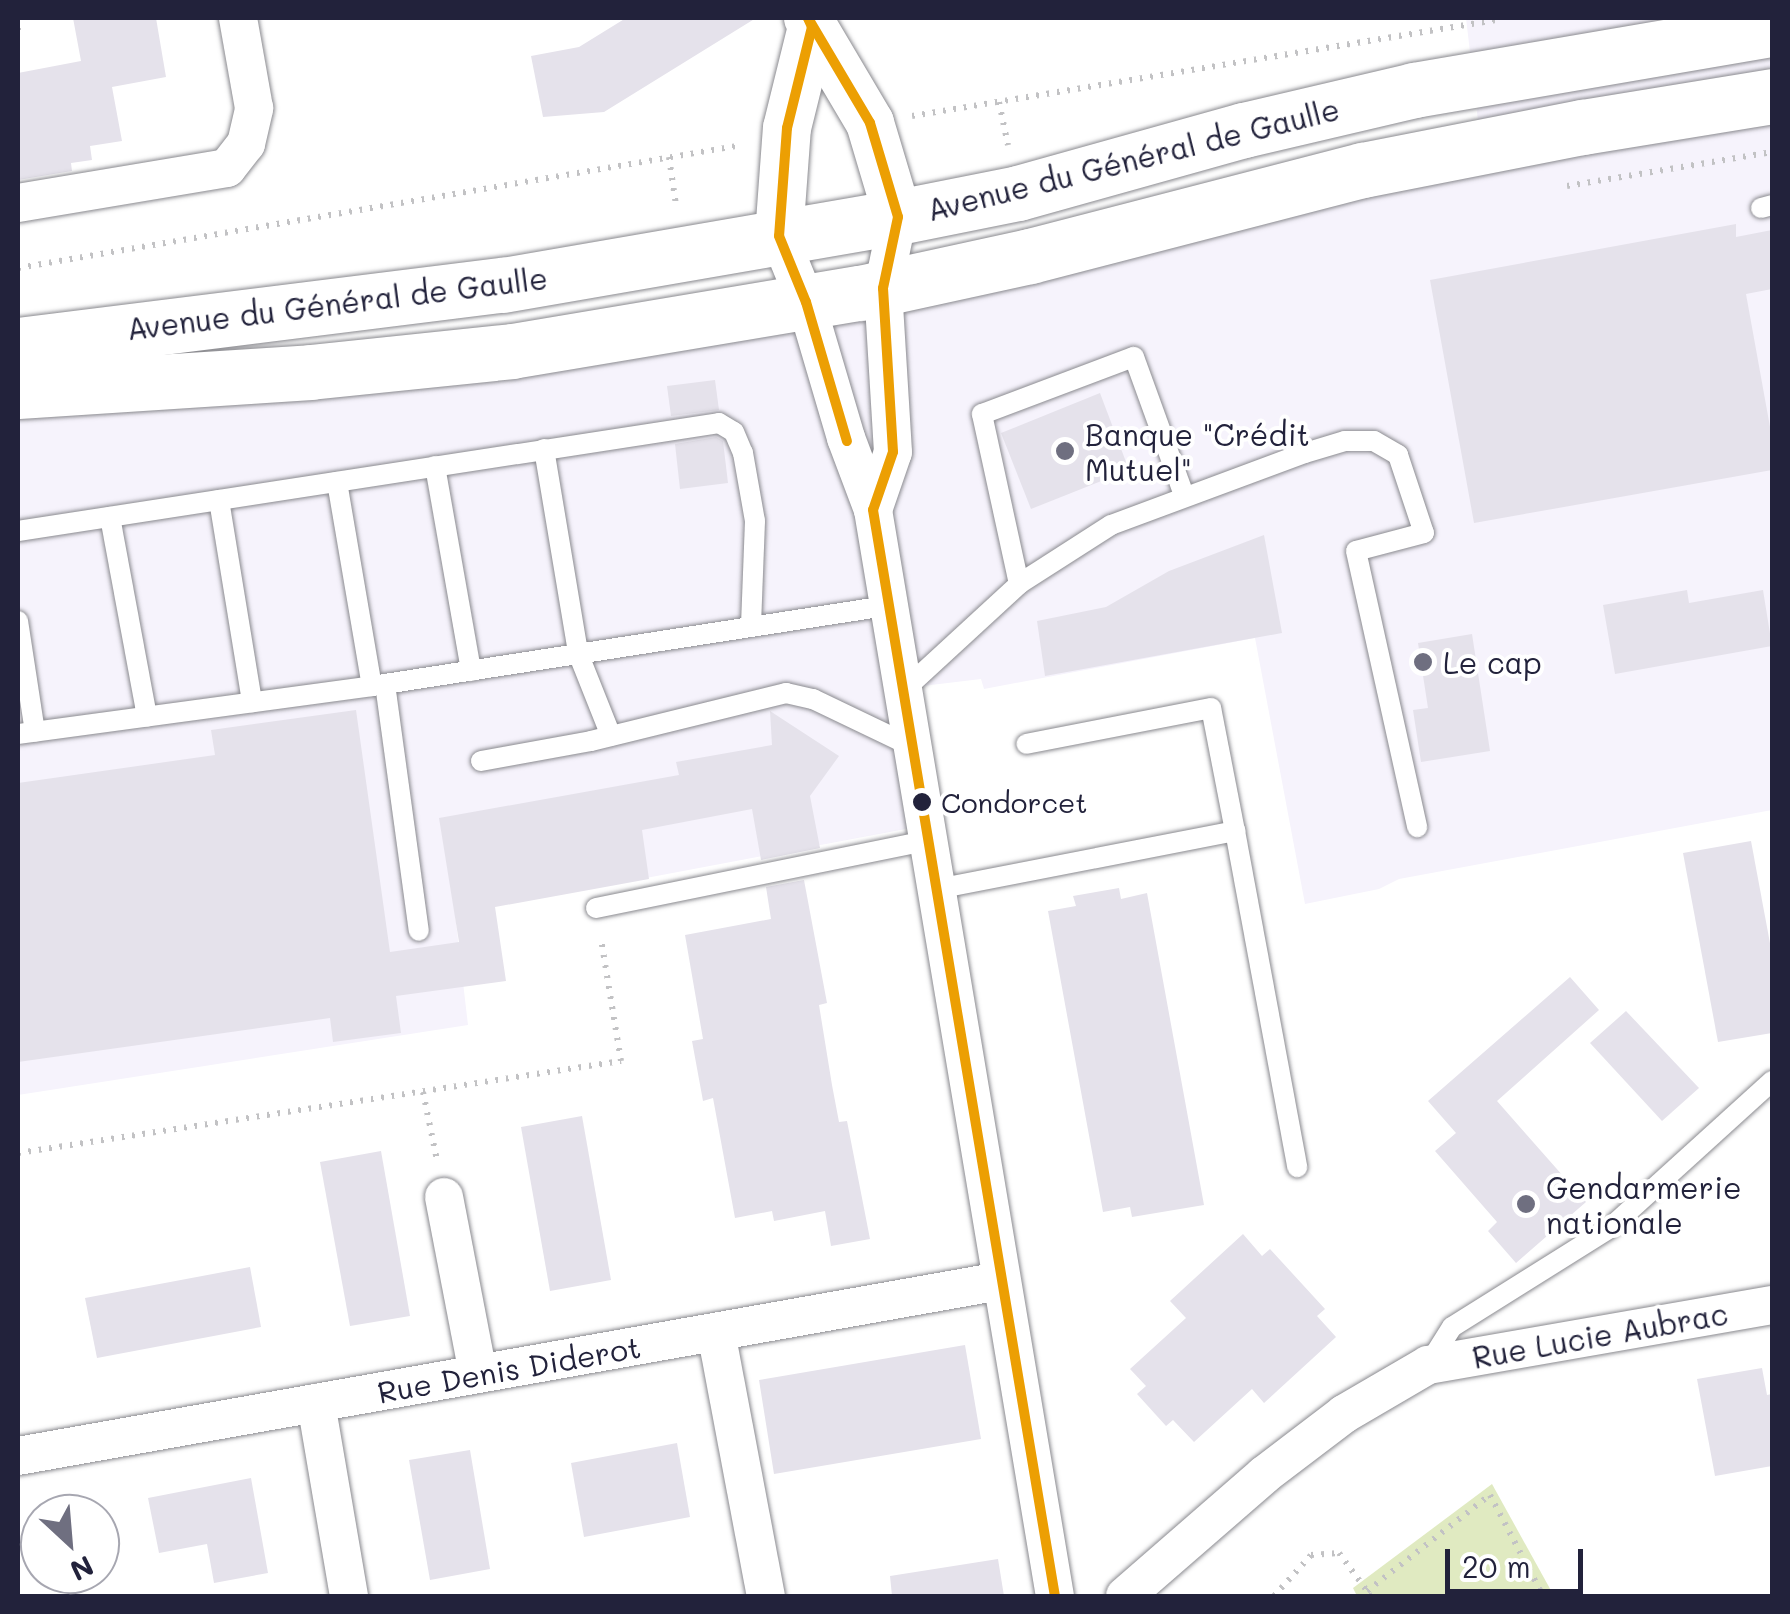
<!DOCTYPE html>
<html>
<head>
<meta charset="utf-8">
<style>
	body { margin:0 }
	#map { position:relative; width:1790px; height:1614px; overflow:hidden; background:#fff; font-family:Mali,sans-serif }
	div>[style] { position:absolute }
	.built>* { inset:0; background:#f6f3fc }
	.green>* { inset:0; background:#e0eac1 }
	.building>* { inset:0; background:#e5e2eb }
	.path>* { height:6px; margin-top:-3px; transform-origin:0; background:repeating-linear-gradient(90deg,#c2c2c4 0 2.5px,transparent 0 10.5px) }
	.roads { filter:drop-shadow(0 0 2px #8a8a8f) drop-shadow(0 0 2px #8a8a8f) }
	.service>* { height:20px; margin:-10px; padding:0 10px; transform-origin:10px; border-radius:10px; background:#fff }
	.minor>* { height:38px; margin:-19px; padding:0 19px; transform-origin:19px; border-radius:19px; background:#fff }
	.tertiary>* { height:48px; margin:-24px; padding:0 24px; transform-origin:24px; border-radius:24px; background:#fff }
	.primary>* { height:55px; margin:-27.5px; padding:0 27.5px; transform-origin:27.5px; border-radius:27.5px; background:#fff }
	.bus-1>* { height:10px; margin:-5px; padding:0 5px; transform-origin:5px; border-radius:5px; background:#ec9f03 }
	.dots>* { width:28px; height:28px; translate:-50% -50%; box-sizing:border-box; border:5px solid #fff; border-radius:50% }
	span { translate:-50% -50%; white-space:nowrap; text-align:center; line-height:1.15; -webkit-text-stroke:8px #fff; paint-order:stroke }
	.bus-label { font-size:28px; color:#22223b }
	.left { translate:0 -50%; text-align:left }
	.street-label { font-size:30px; color:#22223b }
	.poi-label { font-size:30px; color:#22223b }
	.frame { position:absolute; inset:0; border:20px solid #22223b; pointer-events:none }
	.north { position:absolute; left:20px; top:1494px; width:100px; height:100px; box-sizing:border-box; background:#fff; border:2px solid #a7a7b1; border-radius:50%; rotate:154deg; font-size:28px; font-weight:700; line-height:40px; text-align:center; color:#22223b }
	.north::after { content:''; display:block; margin:auto; width:35px; height:45px; background:#6f6f80; clip-path:polygon(50% 0,100% 100%,50% 72%,0 100%) }
	.scale { position:absolute; left:1445px; top:1549px; width:138px; height:45px; box-sizing:border-box; border:5px solid #22223b; border-top:0; padding-left:12px; font-size:30px; line-height:35px; white-space:nowrap; color:#22223b; -webkit-text-stroke:8px #fff; paint-order:stroke }
</style>
</head>
<body>
<div id="map">
	<div class="built">
		<div style="clip-path:polygon(1466px 18px,1772px 18px,1772px 810px,1399px 879px,1379px 889px,1305px 904px,1255px 638px,984px 689px,981px 679px,906px 688px,927px 825px,455px 914px,468px 1025px,18px 1095px,18px 390px,310px 372px,1481px 146px)"></div>
	</div>
	<div class="green">
		<div style="clip-path:polygon(1492px 1484px,1554px 1596px,1357px 1596px,1353px 1588px)"></div>
	</div>
	<div class="building">
		<div style="clip-path:polygon(73px 18px,156px 18px,166px 77px,112px 87px,122px 141px,90px 146px,92px 160px,71px 163px,72px 171px,18px 180px,18px 73px,81px 61px)"></div>
		<div style="clip-path:polygon(626px 18px,756px 18px,604px 112px,543px 117px,531px 56px,579px 47px)"></div>
		<div style="clip-path:polygon(1736px 224px,1736px 237px,1772px 230px,1772px 289px,1746px 294px,1772px 438px,1772px 470px,1474px 523px,1430px 280px)"></div>
		<div style="clip-path:polygon(715px 380px,719px 410px,671px 416px,667px 386px)"></div>
		<div style="clip-path:polygon(1100px 393px,1129px 470px,1031px 509px,1001px 433px)"></div>
		<div style="clip-path:polygon(716px 437px,723px 441px,728px 483px,680px 489px,675px 444px)"></div>
		<div style="clip-path:polygon(1264px 535px,1282px 633px,1045px 676px,1037px 621px,1106px 607px,1169px 571px)"></div>
		<div style="clip-path:polygon(1687px 590px,1689px 603px,1763px 590px,1772px 646px,1615px 674px,1603px 605px)"></div>
		<div style="clip-path:polygon(1472px 634px,1490px 751px,1421px 762px,1413px 710px,1428px 708px,1418px 643px)"></div>
		<div style="clip-path:polygon(356px 710px,390px 952px,459px 942px,439px 818px,679px 775px,676px 762px,772px 745px,770px 711px,839px 756px,810px 796px,820px 848px,761px 860px,752px 809px,642px 830px,649px 879px,495px 907px,506px 981px,396px 996px,401px 1033px,333px 1042px,330px 1018px,18px 1062px,18px 783px,215px 755px,211px 730px)"></div>
		<div style="clip-path:polygon(1751px 841px,1772px 954px,1772px 1033px,1718px 1042px,1683px 853px)"></div>
		<div style="clip-path:polygon(804px 880px,827px 1003px,819px 1005px,832px 1085px,839px 1122px,847px 1121px,870px 1239px,831px 1246px,825px 1211px,774px 1221px,772px 1211px,735px 1218px,713px 1098px,703px 1101px,692px 1041px,703px 1039px,685px 935px,771px 919px,766px 887px)"></div>
		<div style="clip-path:polygon(1119px 888px,1121px 899px,1147px 893px,1204px 1205px,1132px 1217px,1130px 1207px,1103px 1212px,1048px 911px,1076px 906px,1073px 896px)"></div>
		<div style="clip-path:polygon(1570px 977px,1599px 1010px,1497px 1101px,1586px 1202px,1516px 1263px,1488px 1231px,1497px 1222px,1435px 1151px,1456px 1133px,1428px 1101px)"></div>
		<div style="clip-path:polygon(1626px 1011px,1699px 1088px,1662px 1121px,1590px 1043px)"></div>
		<div style="clip-path:polygon(582px 1116px,611px 1280px,550px 1291px,521px 1127px)"></div>
		<div style="clip-path:polygon(381px 1151px,410px 1316px,350px 1326px,320px 1162px)"></div>
		<div style="clip-path:polygon(1243px 1234px,1262px 1256px,1270px 1249px,1325px 1309px,1317px 1316px,1336px 1337px,1264px 1403px,1252px 1389px,1194px 1442px,1173px 1420px,1166px 1426px,1137px 1394px,1146px 1386px,1130px 1369px,1186px 1318px,1170px 1301px)"></div>
		<div style="clip-path:polygon(250px 1267px,261px 1327px,97px 1358px,85px 1298px)"></div>
		<div style="clip-path:polygon(965px 1345px,981px 1439px,774px 1474px,759px 1380px)"></div>
		<div style="clip-path:polygon(1762px 1368px,1767px 1395px,1772px 1394px,1772px 1466px,1715px 1476px,1697px 1379px)"></div>
		<div style="clip-path:polygon(677px 1443px,690px 1517px,584px 1537px,571px 1463px)"></div>
		<div style="clip-path:polygon(470px 1450px,490px 1569px,430px 1580px,409px 1460px)"></div>
		<div style="clip-path:polygon(251px 1478px,268px 1573px,214px 1583px,207px 1544px,159px 1553px,148px 1498px)"></div>
		<div style="clip-path:polygon(998px 1559px,1004px 1596px,892px 1596px,890px 1576px)"></div>
	</div>
	<div class="path">
		<div style="left:18px;top:30px;width:12px;rotate:-90deg"></div>
		<div style="left:999px;top:102px;width:44px;rotate:78.2deg"></div>
		<div style="left:912px;top:116px;width:598px;rotate:-9.34deg"></div>
		<div style="left:669px;top:157px;width:49px;rotate:81.7deg"></div>
		<div style="left:1567px;top:186px;width:208px;rotate:-9.4deg"></div>
		<div style="left:18px;top:268px;width:734px;rotate:-9.64deg"></div>
		<div style="left:423px;top:1092px;width:69px;rotate:78.4deg"></div>
		<div style="left:18px;top:1153px;width:610px;rotate:-8.67deg"></div>
		<div style="left:621px;top:1061px;width:124px;rotate:-99.3deg"></div>
		<div style="left:1274px;top:1596px;width:55px;rotate:-47.9deg"></div>
		<div style="left:1311px;top:1555px;width:28px;rotate:-4deg"></div>
		<div style="left:1339px;top:1553px;width:47px;rotate:53.6deg"></div>
		<div style="left:1370px;top:1596px;width:6px;rotate:-121deg"></div>
		<div style="left:1367px;top:1591px;width:156px;rotate:-38deg"></div>
		<div style="left:1490px;top:1495px;width:114px;rotate:62.3deg"></div>
	</div>
	<div class="roads">
		<div class="service">
			<div style="left:1761px;top:208px;width:11px;rotate:-15deg"></div>
			<div style="left:544px;top:449px;width:207px;rotate:80.5deg"></div>
			<div style="left:578px;top:653px;width:89px;rotate:68.3deg"></div>
			<div style="left:435px;top:466px;width:208px;rotate:80deg"></div>
			<div style="left:337px;top:482px;width:207px;rotate:80.3deg"></div>
			<div style="left:219px;top:500px;width:205px;rotate:80.7deg"></div>
			<div style="left:110px;top:517px;width:203px;rotate:79.5deg"></div>
			<div style="left:18px;top:531px;width:709px;rotate:-8.76deg"></div>
			<div style="left:719px;top:423px;width:17px;rotate:31deg"></div>
			<div style="left:734px;top:432px;width:23px;rotate:67deg"></div>
			<div style="left:743px;top:453px;width:69px;rotate:80deg"></div>
			<div style="left:755px;top:521px;width:106px;rotate:92.2deg"></div>
			<div style="left:1019px;top:584px;width:174px;rotate:-102.3deg"></div>
			<div style="left:982px;top:414px;width:162px;rotate:-20.6deg"></div>
			<div style="left:1134px;top:357px;width:147px;rotate:70.1deg"></div>
			<div style="left:18px;top:621px;width:112px;rotate:81.3deg"></div>
			<div style="left:385px;top:684px;width:249px;rotate:82.2deg"></div>
			<div style="left:905px;top:689px;width:155px;rotate:-42.6deg"></div>
			<div style="left:1019px;top:584px;width:109px;rotate:-32.7deg"></div>
			<div style="left:1111px;top:525px;width:207px;rotate:-20.4deg"></div>
			<div style="left:1305px;top:453px;width:42px;rotate:-16.7deg"></div>
			<div style="left:1345px;top:441px;width:29px"></div>
			<div style="left:1374px;top:441px;width:28px;rotate:30deg"></div>
			<div style="left:1398px;top:455px;width:82px;rotate:71.6deg"></div>
			<div style="left:1424px;top:533px;width:70px;rotate:165.2deg"></div>
			<div style="left:1356px;top:551px;width:283px;rotate:77.5deg"></div>
			<div style="left:18px;top:734px;width:357px;rotate:-7.7deg"></div>
			<div style="left:372px;top:686px;width:526px;rotate:-8.85deg"></div>
			<div style="left:481px;top:761px;width:112px;rotate:-10.3deg"></div>
			<div style="left:591px;top:741px;width:201px;rotate:-13.8deg"></div>
			<div style="left:786px;top:693px;width:28px;rotate:13deg"></div>
			<div style="left:813px;top:699px;width:111px;rotate:25.6deg"></div>
			<div style="left:1235px;top:831px;width:342px;rotate:79.5deg"></div>
			<div style="left:937px;top:889px;width:304px;rotate:-11deg"></div>
			<div style="left:1235px;top:831px;width:125px;rotate:-101deg"></div>
			<div style="left:1211px;top:708px;width:188px;rotate:169deg"></div>
			<div style="left:596px;top:908px;width:340px;rotate:-11.5deg"></div>
			<div style="left:1428px;top:1365px;width:45px;rotate:-57.7deg"></div>
			<div style="left:1452px;top:1327px;width:186px;rotate:-32.1deg"></div>
			<div style="left:1610px;top:1228px;width:219px;rotate:-42.2deg"></div>
		</div>
		<div class="minor">
			<div style="left:18px;top:203px;width:212px;rotate:-9.5deg"></div>
			<div style="left:227px;top:168px;width:31px;rotate:-52deg"></div>
			<div style="left:246px;top:144px;width:37px;rotate:-77deg"></div>
			<div style="left:254px;top:108px;width:91px;rotate:-100.1deg"></div>
			<div style="left:779px;top:236px;width:71px;rotate:67.8deg"></div>
			<div style="left:806px;top:302px;width:142px;rotate:73.6deg"></div>
			<div style="left:846px;top:438px;width:77px;rotate:69.4deg"></div>
			<div style="left:873px;top:510px;width:1101px;rotate:80.49deg"></div>
			<div style="left:873px;top:510px;width:61px;rotate:-71deg"></div>
			<div style="left:893px;top:452px;width:164px;rotate:-93.5deg"></div>
			<div style="left:883px;top:288px;width:73px;rotate:-78.1deg"></div>
			<div style="left:444px;top:1197px;width:180px;rotate:79.1deg"></div>
			<div style="left:716px;top:1332px;width:269px;rotate:79.3deg"></div>
			<div style="left:316px;top:1403px;width:196px;rotate:80.3deg"></div>
			<div style="left:18px;top:1456px;width:997px;rotate:-10.1deg"></div>
			<div style="left:1125px;top:1596px;width:184px;rotate:-41deg"></div>
			<div style="left:1264px;top:1475px;width:101px;rotate:-37.3deg"></div>
			<div style="left:1344px;top:1414px;width:97px;rotate:-30.3deg"></div>
			<div style="left:1428px;top:1365px;width:349px;rotate:-9.9deg"></div>
		</div>
		<div class="tertiary">
			<div style="left:808px;top:18px;width:122px;rotate:59.4deg"></div>
			<div style="left:870px;top:123px;width:98px;rotate:73.4deg"></div>
			<div style="left:779px;top:236px;width:108px;rotate:-85.8deg"></div>
			<div style="left:787px;top:128px;width:104px;rotate:-76.1deg"></div>
		</div>
		<div class="primary">
			<div style="left:18px;top:345px;width:489px;rotate:-7.1deg"></div>
			<div style="left:503px;top:285px;width:401px;rotate:-9.8deg"></div>
			<div style="left:898px;top:217px;width:122px;rotate:-11.3deg"></div>
			<div style="left:1018px;top:193px;width:235px;rotate:-15.6deg"></div>
			<div style="left:1244px;top:130px;width:175px;rotate:-13.2deg"></div>
			<div style="left:1414px;top:90px;width:363px;rotate:-9.7deg"></div>
			<div style="left:18px;top:391px;width:293px;rotate:-3.7deg"></div>
			<div style="left:310px;top:372px;width:203px;rotate:-5.9deg"></div>
			<div style="left:512px;top:351px;width:353px;rotate:-9.5deg"></div>
			<div style="left:860px;top:293px;width:174px;rotate:-12.3deg"></div>
			<div style="left:1030px;top:256px;width:344px;rotate:-14.5deg"></div>
			<div style="left:1363px;top:170px;width:224px;rotate:-11.1deg"></div>
			<div style="left:1583px;top:127px;width:192px;rotate:-9.3deg"></div>
		</div>
	</div>
	<div class="bus-1">
		<div style="left:808px;top:18px;width:122px;rotate:59.4deg"></div>
		<div style="left:870px;top:123px;width:98px;rotate:73.4deg"></div>
		<div style="left:898px;top:217px;width:73px;rotate:101.9deg"></div>
		<div style="left:883px;top:288px;width:164px;rotate:86.5deg"></div>
		<div style="left:893px;top:452px;width:61px;rotate:109deg"></div>
		<div style="left:873px;top:510px;width:1101px;rotate:80.49deg"></div>
		<div style="left:808px;top:18px;width:10px;rotate:66deg"></div>
		<div style="left:812px;top:27px;width:104px;rotate:103.9deg"></div>
		<div style="left:787px;top:128px;width:108px;rotate:94.2deg"></div>
		<div style="left:779px;top:236px;width:71px;rotate:67.8deg"></div>
		<div style="left:806px;top:302px;width:145px;rotate:73.6deg"></div>
	</div>
	<div class="dots">
		<div style="left:1065px;top:451px;background:#6f6f80"></div>
		<div style="left:1423px;top:662px;background:#6f6f80"></div>
		<div style="left:922px;top:802px;background:#22223b"></div>
		<div style="left:1526px;top:1204px;background:#6f6f80"></div>
	</div>
	<div class="bus-label">
		<span class="left" style="left:941px;top:802px">Condorcet</span>
	</div>
	<div class="street-label">
		<span style="left:1133px;top:159px;rotate:-14deg">Avenue du Général de Gaulle</span>
		<span style="left:337px;top:303px;rotate:-7deg">Avenue du Général de Gaulle</span>
		<span style="left:1600px;top:1335px;rotate:-10deg">Rue Lucie Aubrac</span>
		<span style="left:509px;top:1369px;rotate:-10deg">Rue Denis Diderot</span>
	</div>
	<div class="poi-label">
		<span class="left" style="left:1085px;top:451px">Banque "Crédit<br>Mutuel"</span>
		<span class="left" style="left:1443px;top:662px">Le cap</span>
		<span class="left" style="left:1546px;top:1204px">Gendarmerie<br>nationale</span>
	</div>
	<div class="frame"></div>
	<div class="north">N</div>
	<div class="scale">20 m</div>
</div>
</body>
</html>
